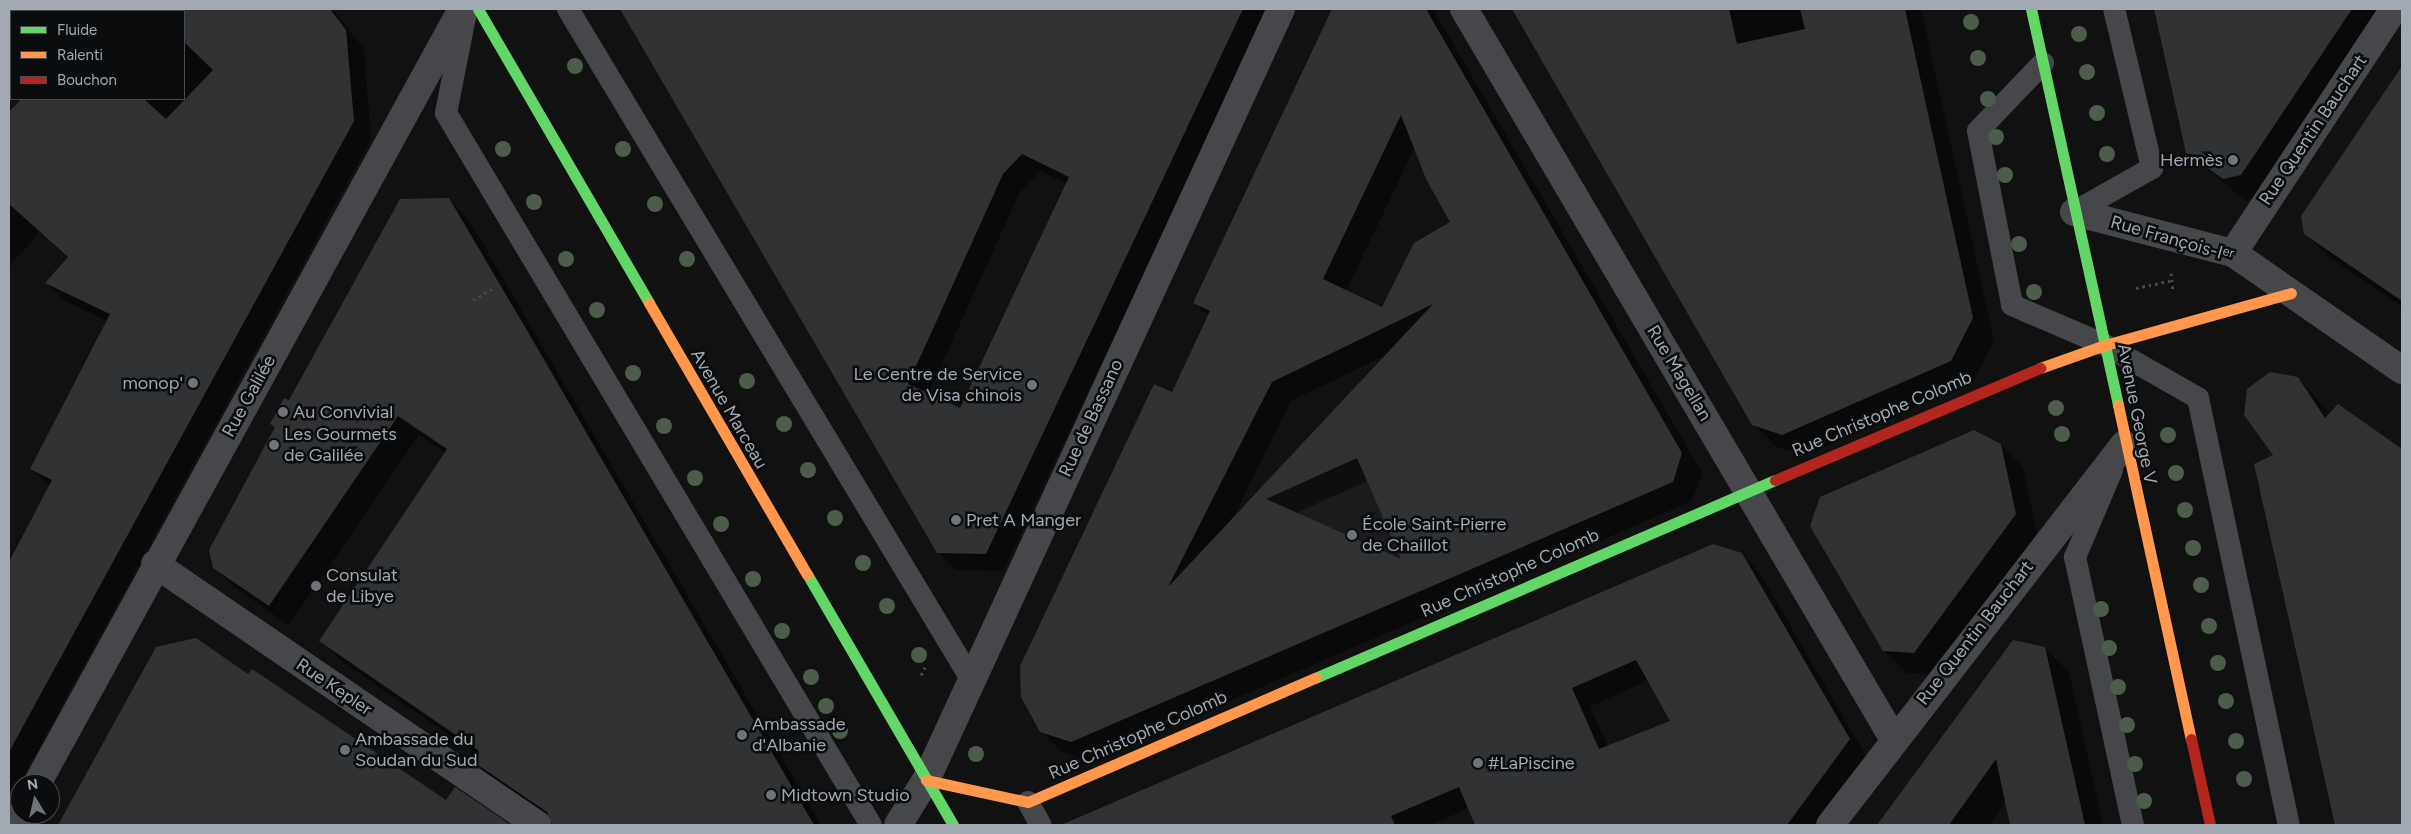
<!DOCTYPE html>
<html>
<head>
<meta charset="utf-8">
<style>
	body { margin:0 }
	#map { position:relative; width:2411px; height:834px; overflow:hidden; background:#111; font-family:Figtree,sans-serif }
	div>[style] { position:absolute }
	.built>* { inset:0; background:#1b1b1d }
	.shadow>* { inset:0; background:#0007 }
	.building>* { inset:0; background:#313233 }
	.path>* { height:3px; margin-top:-1.5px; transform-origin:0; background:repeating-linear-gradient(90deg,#47484b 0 2.5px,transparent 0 6.5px) }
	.lane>* { height:22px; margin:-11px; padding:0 11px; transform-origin:11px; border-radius:11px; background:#46474a }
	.street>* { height:28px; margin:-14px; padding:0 14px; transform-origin:14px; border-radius:14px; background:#46474a }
	.fast>* { height:11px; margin:-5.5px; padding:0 5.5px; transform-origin:5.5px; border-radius:5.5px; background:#63d668 }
	.slow>* { height:11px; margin:-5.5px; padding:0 5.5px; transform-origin:5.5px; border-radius:5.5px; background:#ff974d }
	.jam>* { height:11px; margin:-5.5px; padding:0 5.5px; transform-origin:5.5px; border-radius:5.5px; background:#b3261e }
	.trees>* { width:16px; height:16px; margin:-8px; border-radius:50%; background:#4c5d4b }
	.dots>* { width:14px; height:14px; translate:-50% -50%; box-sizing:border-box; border:2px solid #0b0c0d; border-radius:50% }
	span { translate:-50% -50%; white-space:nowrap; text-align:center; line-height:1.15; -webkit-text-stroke:5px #0b0c0d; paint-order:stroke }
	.street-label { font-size:18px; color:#a2a9b2 }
	.poi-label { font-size:18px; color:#a2a9b2 }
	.right { translate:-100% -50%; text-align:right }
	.left { translate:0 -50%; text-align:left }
	.frame { position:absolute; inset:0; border:10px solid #a2a9b2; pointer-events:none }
	.legend { position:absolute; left:10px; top:10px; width:175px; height:90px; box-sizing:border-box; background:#0b0c0d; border:1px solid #474b4f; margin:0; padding:6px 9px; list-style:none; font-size:15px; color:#a2a9b2 }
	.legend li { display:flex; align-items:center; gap:10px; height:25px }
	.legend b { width:25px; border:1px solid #474b4f }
	.north { position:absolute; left:10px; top:774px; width:50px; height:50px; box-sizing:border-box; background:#0b0c0d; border:1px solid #474b4f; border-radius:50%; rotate:351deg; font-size:14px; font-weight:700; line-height:20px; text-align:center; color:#a2a9b2 }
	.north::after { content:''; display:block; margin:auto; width:18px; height:22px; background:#6f747a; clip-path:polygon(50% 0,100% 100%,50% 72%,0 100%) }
</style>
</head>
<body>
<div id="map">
	<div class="built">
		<div style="clip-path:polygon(1360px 381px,1444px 581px,1322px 633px,1259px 489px)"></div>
	</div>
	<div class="shadow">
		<div style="clip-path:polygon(9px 9px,13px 11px,9px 51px)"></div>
		<div style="clip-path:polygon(105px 9px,333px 9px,364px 49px,371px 139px,19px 784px,9px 793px,9px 564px,49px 486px,32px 469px,107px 321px,65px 301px,47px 283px,68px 258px,40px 232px,9px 266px,9px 114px,23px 99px,184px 99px,184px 11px)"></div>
		<div style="clip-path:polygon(evenodd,629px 9px,1269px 9px,1003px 571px,955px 570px,938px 552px,626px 15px,629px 9px,1040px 171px,1067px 184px,961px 410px,928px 394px,1020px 192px,1040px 171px)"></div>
		<div style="clip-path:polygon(evenodd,1334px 9px,1433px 9px,1702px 473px,1692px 501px,1091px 761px,1061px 752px,1041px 731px,1172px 394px,1209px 317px,1194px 302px,1334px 9px,1415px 147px,1451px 222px,1382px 308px,1346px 291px,1415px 147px,1334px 9px,1386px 355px,1232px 520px,1291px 401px,1386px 355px,1334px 9px,1368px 481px,1403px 561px,1296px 513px,1368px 481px)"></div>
		<div style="clip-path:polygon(1513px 9px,1921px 9px,1994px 340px,1973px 383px,1804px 456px,1775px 446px,1753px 424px)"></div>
		<div style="clip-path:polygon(2155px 9px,2391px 9px,2264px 197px,2246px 201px,2187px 152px)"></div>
		<div style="clip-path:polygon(2402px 66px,2402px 307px,2328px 256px,2305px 234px)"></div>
		<div style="clip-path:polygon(449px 199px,469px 220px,821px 825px,553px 825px,494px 782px,474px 761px,478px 755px,341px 661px,320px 640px,446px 454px,419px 435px,289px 625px,235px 588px,214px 568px,290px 402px)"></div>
		<div style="clip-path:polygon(2298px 378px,2330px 414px,2338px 406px,2402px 450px,2402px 825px,2336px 825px,2256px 464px,2275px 456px)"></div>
		<div style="clip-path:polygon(2001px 445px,2023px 468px,2038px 536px,1936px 675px,1906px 673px,1884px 651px)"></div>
		<div style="clip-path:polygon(evenodd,1742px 554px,1760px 573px,1867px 758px,1818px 825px,1476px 825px,1469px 808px,1430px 825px,1107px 825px,1106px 816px,1742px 554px,1648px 680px,1671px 722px,1608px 747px,1590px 707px,1648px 680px)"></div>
		<div style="clip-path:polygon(2014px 642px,2045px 649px,2069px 672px,2103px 825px,2011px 825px,2006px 801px,1989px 825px,1879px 825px)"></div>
		<div style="clip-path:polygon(249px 675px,447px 801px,455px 789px,508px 825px,73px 825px,69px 810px)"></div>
	</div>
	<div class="building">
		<div style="clip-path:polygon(184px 9px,330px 9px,346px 30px,354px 121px,9px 752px,9px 562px,52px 480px,30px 469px,110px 314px,45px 283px,68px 257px,9px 204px,9px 112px,21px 99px,144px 99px,166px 119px,213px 70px,184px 42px)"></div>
		<div style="clip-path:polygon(evenodd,620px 9px,1243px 9px,986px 554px,937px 553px,620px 9px,1022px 154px,1069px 177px,960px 408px,908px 384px,1003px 174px,1022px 154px)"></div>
		<div style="clip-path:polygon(evenodd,1332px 9px,1426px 9px,1682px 453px,1673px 482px,1071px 742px,1040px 732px,1021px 697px,1020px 666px,1154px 384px,1172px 392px,1210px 311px,1193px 303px,1332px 9px,1401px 115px,1426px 179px,1450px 222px,1414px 243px,1382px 307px,1323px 279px,1401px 115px,1332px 9px,1433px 304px,1170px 585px,1169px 585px,1272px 382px,1433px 304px,1332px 9px,1357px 458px,1401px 559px,1266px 499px,1357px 458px)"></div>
		<div style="clip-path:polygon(1512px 9px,1729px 9px,1737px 44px,1805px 29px,1800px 9px,1905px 9px,1973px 318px,1951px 361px,1782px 435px,1752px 425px)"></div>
		<div style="clip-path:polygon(2154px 9px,2352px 9px,2241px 175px,2223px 179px,2186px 153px)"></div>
		<div style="clip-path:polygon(2402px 66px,2402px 301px,2304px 234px,2301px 216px)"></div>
		<div style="clip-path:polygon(449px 198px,532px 339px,814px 825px,553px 825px,547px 812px,472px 761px,479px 751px,319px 641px,447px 449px,398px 416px,269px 606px,213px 568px,209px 550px,275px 427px,270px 424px,284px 398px,289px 400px,400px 199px)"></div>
		<div style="clip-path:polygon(2270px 372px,2298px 377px,2325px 418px,2338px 404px,2402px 449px,2402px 825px,2335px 825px,2254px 464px,2273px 455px,2244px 415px,2247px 389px)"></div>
		<div style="clip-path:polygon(1974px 430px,2001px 444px,2016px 514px,1914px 653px,1883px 651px,1810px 526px,1820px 497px)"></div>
		<div style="clip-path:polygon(evenodd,1713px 544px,1742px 553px,1850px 739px,1787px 825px,1475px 825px,1459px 787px,1391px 816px,1395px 825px,1061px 825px,1713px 544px,1636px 660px,1670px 721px,1599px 749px,1572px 688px,1636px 660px)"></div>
		<div style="clip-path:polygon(196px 638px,248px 674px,252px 669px,446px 800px,455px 787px,511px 825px,58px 825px,156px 647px)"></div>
		<div style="clip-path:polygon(2013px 640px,2045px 647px,2085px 825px,2010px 825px,1996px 759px,1949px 825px,1877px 825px)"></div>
	</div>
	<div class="path">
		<div style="left:2171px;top:273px;width:18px;rotate:84deg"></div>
		<div style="left:2136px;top:288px;width:35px;rotate:-12deg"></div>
		<div style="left:473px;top:300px;width:22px;rotate:-30deg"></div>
		<div style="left:921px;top:675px;width:9px;rotate:-63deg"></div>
	</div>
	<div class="lane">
		<div style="left:568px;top:9px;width:782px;rotate:58.97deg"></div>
		<div style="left:466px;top:12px;width:103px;rotate:101.2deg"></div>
		<div style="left:446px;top:113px;width:829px;rotate:59.17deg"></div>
		<div style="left:2043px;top:63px;width:94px;rotate:133.7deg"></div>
		<div style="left:1978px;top:131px;width:177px;rotate:78.9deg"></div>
		<div style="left:2012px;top:305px;width:101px;rotate:23.3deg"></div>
		<div style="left:2105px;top:345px;width:107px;rotate:29.7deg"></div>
		<div style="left:2198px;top:398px;width:437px;rotate:78deg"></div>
		<div style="left:2074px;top:212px;width:90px;rotate:-29.4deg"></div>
		<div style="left:2152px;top:168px;width:163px;rotate:-103.4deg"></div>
		<div style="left:2112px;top:470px;width:95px;rotate:113deg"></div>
		<div style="left:2075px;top:557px;width:274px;rotate:77.8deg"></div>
		<div style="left:1028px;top:802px;width:26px;rotate:61deg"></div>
	</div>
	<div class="street">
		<div style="left:1464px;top:9px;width:846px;rotate:59.52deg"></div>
		<div style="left:60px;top:11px;width:4px;rotate:-34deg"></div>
		<div style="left:9px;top:65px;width:3px;rotate:-45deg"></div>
		<div style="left:2074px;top:212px;width:164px;rotate:14.5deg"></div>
		<div style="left:2233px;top:253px;width:206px;rotate:34.7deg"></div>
		<div style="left:2233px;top:253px;width:292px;rotate:-56.6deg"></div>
		<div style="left:155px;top:564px;width:463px;rotate:34.3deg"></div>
		<div style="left:37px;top:784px;width:884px;rotate:-61.26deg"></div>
		<div style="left:13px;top:825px;width:14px;rotate:-54deg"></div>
		<div style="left:898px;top:825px;width:53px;rotate:-58.1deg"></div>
		<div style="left:926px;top:780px;width:849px;rotate:-65.28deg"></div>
		<div style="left:1830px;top:825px;width:481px;rotate:-52.3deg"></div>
	</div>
	<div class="fast">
		<div style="left:478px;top:9px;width:340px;rotate:59.8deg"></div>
		<div style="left:2031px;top:9px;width:405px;rotate:77.6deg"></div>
		<div style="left:807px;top:574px;width:290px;rotate:59.8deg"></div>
		<div style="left:1315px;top:678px;width:501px;rotate:-23.29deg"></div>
	</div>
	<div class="slow">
		<div style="left:649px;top:303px;width:314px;rotate:59.8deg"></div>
		<div style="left:2040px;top:368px;width:69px;rotate:-19.5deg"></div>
		<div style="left:2105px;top:345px;width:193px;rotate:-15.6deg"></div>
		<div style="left:2118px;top:405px;width:342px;rotate:77.7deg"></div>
		<div style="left:926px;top:780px;width:104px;rotate:12.2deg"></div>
		<div style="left:1028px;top:802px;width:313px;rotate:-23.4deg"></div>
	</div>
	<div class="jam">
		<div style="left:1775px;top:480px;width:288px;rotate:-22.9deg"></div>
		<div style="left:2191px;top:739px;width:88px;rotate:77.5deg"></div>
	</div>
	<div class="trees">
		<div style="left:1971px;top:22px"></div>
		<div style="left:2079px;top:34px"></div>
		<div style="left:1978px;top:58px"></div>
		<div style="left:575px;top:66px"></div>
		<div style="left:2087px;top:72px"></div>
		<div style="left:1988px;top:99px"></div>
		<div style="left:2097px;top:113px"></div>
		<div style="left:1996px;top:137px"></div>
		<div style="left:503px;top:149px"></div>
		<div style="left:623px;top:149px"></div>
		<div style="left:2107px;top:154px"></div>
		<div style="left:2005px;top:175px"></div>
		<div style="left:534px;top:202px"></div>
		<div style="left:655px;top:204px"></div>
		<div style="left:2019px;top:244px"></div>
		<div style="left:566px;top:259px"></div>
		<div style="left:687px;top:259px"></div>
		<div style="left:2034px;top:292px"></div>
		<div style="left:597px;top:310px"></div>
		<div style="left:633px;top:373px"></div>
		<div style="left:747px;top:381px"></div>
		<div style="left:2056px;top:408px"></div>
		<div style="left:784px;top:424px"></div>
		<div style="left:664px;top:426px"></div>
		<div style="left:2062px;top:434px"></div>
		<div style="left:2168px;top:435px"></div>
		<div style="left:808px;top:470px"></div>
		<div style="left:2176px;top:473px"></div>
		<div style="left:695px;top:478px"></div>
		<div style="left:2185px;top:510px"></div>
		<div style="left:835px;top:518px"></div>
		<div style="left:721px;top:524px"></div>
		<div style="left:2193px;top:548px"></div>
		<div style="left:863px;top:563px"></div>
		<div style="left:753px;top:579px"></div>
		<div style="left:2201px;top:585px"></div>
		<div style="left:887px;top:606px"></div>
		<div style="left:2101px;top:609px"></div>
		<div style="left:2209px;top:626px"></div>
		<div style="left:782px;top:631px"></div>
		<div style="left:2109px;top:648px"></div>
		<div style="left:919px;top:655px"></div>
		<div style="left:2218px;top:663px"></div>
		<div style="left:811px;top:677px"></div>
		<div style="left:2118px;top:687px"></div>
		<div style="left:2226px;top:701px"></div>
		<div style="left:826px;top:706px"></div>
		<div style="left:2127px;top:725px"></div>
		<div style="left:840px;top:731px"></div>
		<div style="left:2236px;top:741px"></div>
		<div style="left:976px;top:754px"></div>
		<div style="left:2135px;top:764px"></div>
		<div style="left:2244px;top:779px"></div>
		<div style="left:2144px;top:801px"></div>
	</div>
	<div class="dots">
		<div style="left:2233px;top:160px;background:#6f747a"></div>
		<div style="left:193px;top:383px;background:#6f747a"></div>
		<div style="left:1032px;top:385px;background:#6f747a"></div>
		<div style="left:283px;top:412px;background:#6f747a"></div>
		<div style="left:274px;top:445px;background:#6f747a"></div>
		<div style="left:956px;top:520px;background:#6f747a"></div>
		<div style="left:1352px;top:535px;background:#6f747a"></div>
		<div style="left:316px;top:586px;background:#6f747a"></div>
		<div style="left:742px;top:735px;background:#6f747a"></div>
		<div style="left:345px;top:750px;background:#6f747a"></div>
		<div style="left:1478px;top:763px;background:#6f747a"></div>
		<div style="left:771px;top:795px;background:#6f747a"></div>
	</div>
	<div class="street-label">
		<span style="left:2313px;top:130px;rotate:-56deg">Rue Quentin Bauchart</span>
		<span style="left:2172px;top:239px;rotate:16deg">Rue François-Iᵉʳ</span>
		<span style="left:1679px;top:373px;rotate:59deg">Rue Magellan</span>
		<span style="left:249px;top:396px;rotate:-61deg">Rue Galilée</span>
		<span style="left:729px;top:409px;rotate:60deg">Avenue Marceau</span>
		<span style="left:1882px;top:414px;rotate:-23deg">Rue Christophe Colomb</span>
		<span style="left:2137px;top:414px;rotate:79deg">Avenue George V</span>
		<span style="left:1091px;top:418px;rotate:-65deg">Rue de Bassano</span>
		<span style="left:1510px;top:573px;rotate:-24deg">Rue Christophe Colomb</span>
		<span style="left:1975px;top:633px;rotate:-52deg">Rue Quentin Bauchart</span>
		<span style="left:334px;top:687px;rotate:34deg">Rue Kepler</span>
		<span style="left:1138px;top:735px;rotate:-24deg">Rue Christophe Colomb</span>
	</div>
	<div class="poi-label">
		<span class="right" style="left:2223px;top:160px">Hermès</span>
		<span class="right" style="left:1022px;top:385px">Le Centre de Service<br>de Visa chinois</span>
		<span class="right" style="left:183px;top:383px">monop'</span>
		<span class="left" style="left:293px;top:412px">Au Convivial</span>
		<span class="left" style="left:284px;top:445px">Les Gourmets<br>de Galilée</span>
		<span class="left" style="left:966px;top:520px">Pret A Manger</span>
		<span class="left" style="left:1362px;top:535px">École Saint-Pierre<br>de Chaillot</span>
		<span class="left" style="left:326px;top:586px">Consulat<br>de Libye</span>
		<span class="left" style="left:752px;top:735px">Ambassade<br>d'Albanie</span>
		<span class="left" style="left:355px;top:750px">Ambassade du<br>Soudan du Sud</span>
		<span class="left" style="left:1488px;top:763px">#LaPiscine</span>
		<span class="left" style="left:781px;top:795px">Midtown Studio</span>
	</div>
	<div class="frame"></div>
	<ul class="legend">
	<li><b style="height:6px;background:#63d668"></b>Fluide</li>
	<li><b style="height:6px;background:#ff974d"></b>Ralenti</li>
	<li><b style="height:6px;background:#b3261e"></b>Bouchon</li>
	</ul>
	<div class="north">N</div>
</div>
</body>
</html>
